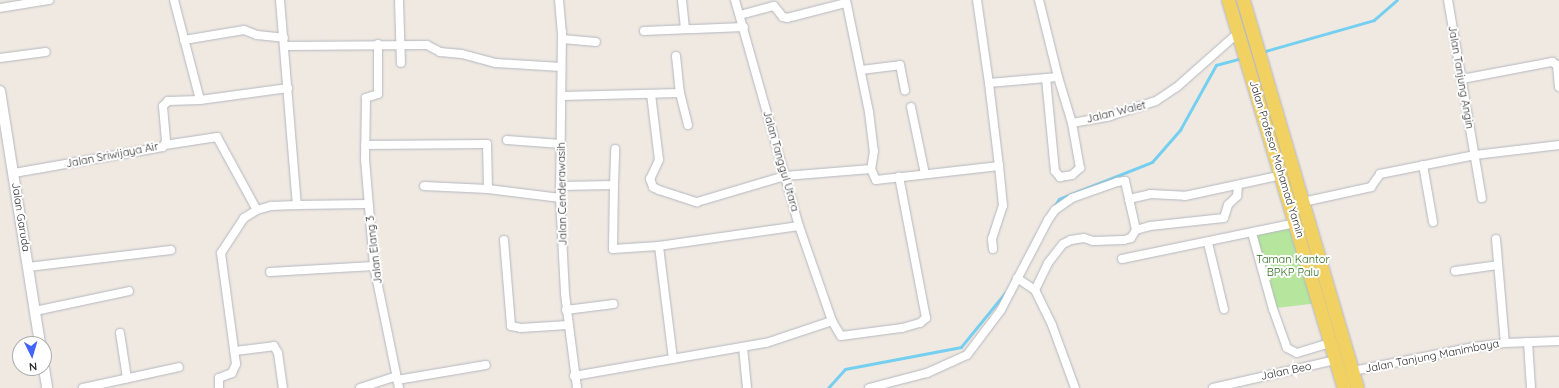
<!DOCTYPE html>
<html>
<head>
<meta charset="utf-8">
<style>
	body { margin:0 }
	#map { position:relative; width:1559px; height:388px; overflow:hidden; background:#efe9e1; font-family:Quicksand,sans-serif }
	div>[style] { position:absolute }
	.green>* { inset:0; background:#b6e59e }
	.stream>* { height:2.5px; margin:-1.25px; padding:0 1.25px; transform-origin:1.25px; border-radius:1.25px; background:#75cff0 }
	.roads { filter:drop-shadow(0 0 1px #b4b7c1) drop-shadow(0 0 1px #b4b7c1) }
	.minor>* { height:8px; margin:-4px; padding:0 4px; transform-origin:4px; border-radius:4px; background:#fff }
	.tertiary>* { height:10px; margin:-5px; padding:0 5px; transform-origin:5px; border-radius:5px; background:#fff }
	.primary>* { height:13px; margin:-6.5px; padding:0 6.5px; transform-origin:6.5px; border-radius:6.5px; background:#f2d163 }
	span { translate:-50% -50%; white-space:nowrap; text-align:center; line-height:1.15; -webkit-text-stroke:4px #fff; paint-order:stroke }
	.street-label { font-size:11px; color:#2e2e2e }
	.park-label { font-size:11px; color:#2c6e1b }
	.north { position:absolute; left:12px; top:336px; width:40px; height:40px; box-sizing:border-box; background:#fff; border:1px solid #ababab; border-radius:50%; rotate:175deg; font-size:11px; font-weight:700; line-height:16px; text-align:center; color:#2e2e2e }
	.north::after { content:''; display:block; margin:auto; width:14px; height:18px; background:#4264fb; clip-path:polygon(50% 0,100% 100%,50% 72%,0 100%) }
</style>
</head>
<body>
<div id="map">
	<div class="green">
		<div style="clip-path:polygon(1292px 220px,1310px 225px,1327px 302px,1276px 308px,1256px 233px)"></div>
	</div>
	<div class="stream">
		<div style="left:1262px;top:52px;width:116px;rotate:-15.9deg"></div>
		<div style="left:1374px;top:20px;width:30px;rotate:-41deg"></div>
		<div style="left:1054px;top:207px;width:9px;rotate:-58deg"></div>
		<div style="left:1059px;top:199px;width:100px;rotate:-21.7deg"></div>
		<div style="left:1152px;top:162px;width:43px;rotate:-48.8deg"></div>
		<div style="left:1180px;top:130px;width:74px;rotate:-61deg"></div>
		<div style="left:1216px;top:65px;width:27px;rotate:-15deg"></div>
		<div style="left:828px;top:388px;width:25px;rotate:-48deg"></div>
		<div style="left:845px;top:369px;width:118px;rotate:-10.7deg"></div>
		<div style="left:961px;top:347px;width:70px;rotate:-50.8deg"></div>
	</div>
	<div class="roads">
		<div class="minor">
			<div style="left:174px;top:0;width:103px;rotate:75.4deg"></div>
			<div style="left:280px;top:0;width:206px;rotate:85.3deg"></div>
			<div style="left:297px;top:205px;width:71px;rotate:-0.8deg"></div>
			<div style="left:399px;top:0;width:63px;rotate:88.2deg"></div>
			<div style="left:559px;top:0;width:32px;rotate:85deg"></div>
			<div style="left:562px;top:32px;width:166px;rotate:90.7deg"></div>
			<div style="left:560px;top:198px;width:96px;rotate:87deg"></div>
			<div style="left:565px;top:294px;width:95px;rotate:82.7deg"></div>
			<div style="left:682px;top:0;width:29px;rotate:84deg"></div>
			<div style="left:735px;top:0;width:235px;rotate:74.2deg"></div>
			<div style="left:799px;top:226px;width:101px;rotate:70.8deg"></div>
			<div style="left:832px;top:321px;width:17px;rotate:59deg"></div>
			<div style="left:841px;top:336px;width:62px;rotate:-7.5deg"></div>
			<div style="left:902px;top:328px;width:19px;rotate:-16deg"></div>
			<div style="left:920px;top:323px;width:8px;rotate:-40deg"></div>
			<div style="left:926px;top:318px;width:144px;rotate:-100.8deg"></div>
			<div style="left:846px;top:0;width:114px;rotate:78.4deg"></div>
			<div style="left:869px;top:112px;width:39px;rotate:83deg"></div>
			<div style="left:874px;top:151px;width:18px;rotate:99deg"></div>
			<div style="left:871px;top:169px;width:12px;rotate:66deg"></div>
			<div style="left:876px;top:180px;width:124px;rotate:-6.5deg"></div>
			<div style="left:999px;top:166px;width:84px;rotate:-96.9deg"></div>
			<div style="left:989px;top:83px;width:69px;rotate:-5deg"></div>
			<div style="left:977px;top:0;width:84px;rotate:81.8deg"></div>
			<div style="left:1039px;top:0;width:79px;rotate:76.1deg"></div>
			<div style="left:1058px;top:77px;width:48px;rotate:73.1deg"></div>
			<div style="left:1072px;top:123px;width:39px;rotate:-10deg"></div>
			<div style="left:1110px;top:116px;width:48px;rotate:-18.1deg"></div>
			<div style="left:1156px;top:101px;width:25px;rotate:-34deg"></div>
			<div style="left:1177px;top:87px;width:81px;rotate:-41.5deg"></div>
			<div style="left:1448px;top:0;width:201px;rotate:80.3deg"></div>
			<div style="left:0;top:8px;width:50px;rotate:-9.3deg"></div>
			<div style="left:740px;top:15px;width:35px;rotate:-15deg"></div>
			<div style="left:774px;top:6px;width:14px;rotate:51deg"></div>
			<div style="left:783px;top:17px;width:4px;rotate:14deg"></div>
			<div style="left:787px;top:18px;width:61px;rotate:-14.3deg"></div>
			<div style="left:644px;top:31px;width:100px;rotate:-2.3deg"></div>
			<div style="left:562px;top:39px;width:34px;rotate:5deg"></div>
			<div style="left:184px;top:40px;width:61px;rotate:-9.5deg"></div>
			<div style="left:244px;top:30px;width:14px;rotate:21deg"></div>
			<div style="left:257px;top:35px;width:27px;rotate:6deg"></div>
			<div style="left:378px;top:44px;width:50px;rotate:90deg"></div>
			<div style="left:378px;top:94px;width:13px;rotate:162deg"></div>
			<div style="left:366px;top:98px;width:61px;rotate:90.9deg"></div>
			<div style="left:365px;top:159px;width:107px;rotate:85.2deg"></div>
			<div style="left:374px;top:266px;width:125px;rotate:78.4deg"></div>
			<div style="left:285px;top:46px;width:142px;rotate:-0.4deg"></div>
			<div style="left:427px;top:45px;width:15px;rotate:28deg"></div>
			<div style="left:440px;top:52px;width:22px;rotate:5deg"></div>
			<div style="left:462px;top:54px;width:35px;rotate:15deg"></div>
			<div style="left:496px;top:63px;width:65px;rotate:3.5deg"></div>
			<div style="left:676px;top:56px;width:37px;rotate:84deg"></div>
			<div style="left:0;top:58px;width:46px;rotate:-7.4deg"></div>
			<div style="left:861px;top:70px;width:39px;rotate:-7deg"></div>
			<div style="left:900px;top:65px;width:26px;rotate:79deg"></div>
			<div style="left:1046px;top:78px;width:93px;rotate:84.5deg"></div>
			<div style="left:1055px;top:171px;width:8px;rotate:50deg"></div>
			<div style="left:1060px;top:177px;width:12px;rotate:-9deg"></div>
			<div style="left:1072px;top:175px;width:11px;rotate:-41deg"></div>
			<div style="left:1080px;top:168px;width:46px;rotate:-100.1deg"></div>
			<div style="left:1462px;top:79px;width:92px;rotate:-10.7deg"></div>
			<div style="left:1552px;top:62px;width:6px;rotate:31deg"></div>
			<div style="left:1557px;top:65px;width:22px;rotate:85deg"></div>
			<div style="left:651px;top:94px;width:66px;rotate:83.1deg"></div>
			<div style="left:659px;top:160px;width:21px;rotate:115deg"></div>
			<div style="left:650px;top:179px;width:9px;rotate:69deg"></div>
			<div style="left:653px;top:187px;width:7px;rotate:27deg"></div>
			<div style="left:659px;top:190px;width:40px;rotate:18deg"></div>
			<div style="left:697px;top:202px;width:92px;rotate:-16.5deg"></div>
			<div style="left:785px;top:176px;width:86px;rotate:-4.7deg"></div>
			<div style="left:562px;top:96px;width:118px;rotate:-1.5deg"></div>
			<div style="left:680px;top:93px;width:33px;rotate:76deg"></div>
			<div style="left:911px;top:107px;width:68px;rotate:78.2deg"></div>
			<div style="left:507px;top:140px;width:54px;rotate:4.2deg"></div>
			<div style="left:165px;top:145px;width:53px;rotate:-8.7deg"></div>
			<div style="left:217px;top:137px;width:83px;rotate:61.3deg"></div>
			<div style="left:365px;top:145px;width:122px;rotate:-0.5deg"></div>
			<div style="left:487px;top:144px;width:45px;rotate:88.7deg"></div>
			<div style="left:488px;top:189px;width:64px;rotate:-177.3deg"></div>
			<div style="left:1423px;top:165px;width:58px;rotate:80deg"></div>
			<div style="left:14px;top:173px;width:151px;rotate:-9.9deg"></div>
			<div style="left:163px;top:147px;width:7px;rotate:-63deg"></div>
			<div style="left:166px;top:141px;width:35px;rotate:-95deg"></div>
			<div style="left:163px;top:106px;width:7px;rotate:-45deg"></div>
			<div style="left:168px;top:101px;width:32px;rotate:-2deg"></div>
			<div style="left:200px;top:100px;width:89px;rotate:-7.8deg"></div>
			<div style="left:614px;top:185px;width:36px;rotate:-88deg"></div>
			<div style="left:560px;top:186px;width:54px;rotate:-1.1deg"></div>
			<div style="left:614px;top:185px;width:64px;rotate:90.9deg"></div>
			<div style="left:613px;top:249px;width:46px;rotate:-3.7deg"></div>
			<div style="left:488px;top:189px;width:73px;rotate:7.1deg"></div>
			<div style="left:1129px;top:199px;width:22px;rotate:-13deg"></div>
			<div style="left:1150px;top:194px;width:35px;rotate:3deg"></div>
			<div style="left:1185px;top:196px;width:99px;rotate:-12.2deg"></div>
			<div style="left:1303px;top:202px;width:70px;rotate:-12.4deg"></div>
			<div style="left:1371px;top:187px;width:16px;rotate:-55deg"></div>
			<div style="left:1380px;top:174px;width:97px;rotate:-11.3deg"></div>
			<div style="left:1475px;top:155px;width:85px;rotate:-6.8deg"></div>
			<div style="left:1252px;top:233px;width:79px;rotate:74.6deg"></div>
			<div style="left:1273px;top:309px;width:41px;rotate:70.3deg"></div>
			<div style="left:1287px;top:348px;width:11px;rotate:27deg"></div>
			<div style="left:1297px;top:353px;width:34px;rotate:-17deg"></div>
			<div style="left:1496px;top:239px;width:104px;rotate:85.1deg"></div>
			<div style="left:504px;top:240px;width:86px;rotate:85.3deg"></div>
			<div style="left:511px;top:326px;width:10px;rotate:11deg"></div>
			<div style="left:521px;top:328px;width:47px;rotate:-3.7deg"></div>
			<div style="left:1208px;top:243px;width:68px;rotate:76.4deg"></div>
			<div style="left:993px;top:249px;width:10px;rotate:-96deg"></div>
			<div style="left:992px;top:239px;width:35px;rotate:-72deg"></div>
			<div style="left:1003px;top:206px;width:40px;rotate:-95.7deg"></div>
			<div style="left:1122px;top:259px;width:178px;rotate:-11.7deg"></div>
			<div style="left:28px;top:267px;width:144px;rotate:-6.8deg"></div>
			<div style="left:1455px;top:271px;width:43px;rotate:-7.9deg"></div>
			<div style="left:270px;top:272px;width:104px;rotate:-3.3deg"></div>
			<div style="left:1017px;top:278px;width:22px;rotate:34deg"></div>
			<div style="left:1035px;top:290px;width:39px;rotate:64deg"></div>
			<div style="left:1052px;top:325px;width:67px;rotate:69.9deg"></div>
			<div style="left:1035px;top:290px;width:30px;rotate:-64deg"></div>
			<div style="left:1048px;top:263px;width:24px;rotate:-52deg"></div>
			<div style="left:1063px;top:244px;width:9px;rotate:-27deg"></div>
			<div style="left:1071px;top:240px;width:13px;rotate:-9deg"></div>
			<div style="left:1084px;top:238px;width:9px;rotate:18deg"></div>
			<div style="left:1093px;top:241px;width:31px;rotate:-2deg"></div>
			<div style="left:1124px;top:240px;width:7px;rotate:-16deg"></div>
			<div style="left:1131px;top:238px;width:9px;rotate:-58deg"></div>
			<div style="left:1136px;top:230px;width:15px;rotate:-16deg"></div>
			<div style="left:1150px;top:226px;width:74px;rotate:-6.2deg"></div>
			<div style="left:1224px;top:218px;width:14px;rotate:-73deg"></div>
			<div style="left:1228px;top:205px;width:13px;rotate:-45deg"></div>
			<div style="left:1237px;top:196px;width:9px;rotate:-84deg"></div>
			<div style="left:566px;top:310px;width:48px;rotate:-7.1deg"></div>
			<div style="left:35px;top:311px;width:96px;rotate:-12deg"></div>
			<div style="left:120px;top:333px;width:46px;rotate:81.2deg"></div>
			<div style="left:1528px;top:342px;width:46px;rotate:86.3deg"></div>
			<div style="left:743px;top:347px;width:41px;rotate:84.4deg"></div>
			<div style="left:235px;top:351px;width:39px;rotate:-7deg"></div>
			<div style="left:274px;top:346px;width:8px;rotate:60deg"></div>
			<div style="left:278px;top:353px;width:35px;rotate:82deg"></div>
			<div style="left:673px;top:359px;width:114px;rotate:-97.1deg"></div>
			<div style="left:659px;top:246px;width:141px;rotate:-8.1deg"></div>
			<div style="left:1353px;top:371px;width:122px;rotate:-11.3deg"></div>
			<div style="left:1473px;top:347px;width:32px;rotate:-7deg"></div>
			<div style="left:1505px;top:343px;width:54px;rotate:-2.1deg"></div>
			<div style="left:574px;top:376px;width:195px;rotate:-9.8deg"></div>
			<div style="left:766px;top:343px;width:70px;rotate:-18.4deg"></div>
			<div style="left:397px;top:380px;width:90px;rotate:-9.6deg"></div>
			<div style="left:83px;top:388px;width:98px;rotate:-12.3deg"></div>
			<div style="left:219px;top:388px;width:10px;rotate:-90deg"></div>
			<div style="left:219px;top:378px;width:14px;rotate:-21deg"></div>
			<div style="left:232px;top:373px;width:10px;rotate:-66deg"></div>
			<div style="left:236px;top:364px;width:112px;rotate:-97.7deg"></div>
			<div style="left:221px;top:253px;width:42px;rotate:-56.7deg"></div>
			<div style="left:244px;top:218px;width:15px;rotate:-32deg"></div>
			<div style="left:257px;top:210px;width:15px;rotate:-16deg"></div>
			<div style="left:271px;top:206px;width:26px;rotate:-2deg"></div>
			<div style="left:360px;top:388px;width:38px;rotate:-18deg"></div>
			<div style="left:869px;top:388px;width:60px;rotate:-14.5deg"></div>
			<div style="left:927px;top:373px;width:44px;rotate:-24.2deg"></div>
			<div style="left:967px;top:355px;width:56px;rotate:-52.9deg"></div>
			<div style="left:1001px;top:310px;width:102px;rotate:-62.4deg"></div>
			<div style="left:1048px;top:220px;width:12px;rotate:-55deg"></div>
			<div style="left:1055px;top:210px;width:21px;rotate:-35deg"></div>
			<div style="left:1072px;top:198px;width:48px;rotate:-19.6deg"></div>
			<div style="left:1117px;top:182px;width:8px;rotate:-7deg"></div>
			<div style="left:1125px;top:181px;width:50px;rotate:77.3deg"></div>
			<div style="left:1213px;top:388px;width:125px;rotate:-12.9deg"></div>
		</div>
		<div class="tertiary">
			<div style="left:0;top:91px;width:256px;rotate:81deg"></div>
			<div style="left:44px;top:368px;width:20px;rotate:81deg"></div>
		</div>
		<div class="primary">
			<div style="left:1228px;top:0;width:405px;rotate:73.4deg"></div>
			<div style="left:1243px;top:0;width:404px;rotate:73.6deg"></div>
		</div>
	</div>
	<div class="street-label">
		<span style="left:1461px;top:77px;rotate:80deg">Jalan Tanjung Angin</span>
		<span style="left:1116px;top:112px;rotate:-14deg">Jalan Walet</span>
		<span style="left:112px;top:155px;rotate:-11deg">Jalan Sriwijaya Air</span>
		<span style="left:1277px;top:159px;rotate:73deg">Jalan Profesor Mohamad Yamin</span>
		<span style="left:781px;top:161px;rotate:74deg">Jalan Tanggul Utara</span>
		<span style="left:562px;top:194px;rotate:-91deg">Jalan Cenderawasih</span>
		<span style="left:21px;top:217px;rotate:81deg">Jalan Garuda</span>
		<span style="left:374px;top:250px;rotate:-97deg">Jalan Elang 3</span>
		<span style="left:1432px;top:356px;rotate:-11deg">Jalan Tanjung Manimbaya</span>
		<span style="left:1286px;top:371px;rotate:-12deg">Jalan Beo</span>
	</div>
	<div class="park-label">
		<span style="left:1293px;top:266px">Taman Kantor<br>BPKP Palu</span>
	</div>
	<div class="north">N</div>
</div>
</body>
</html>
